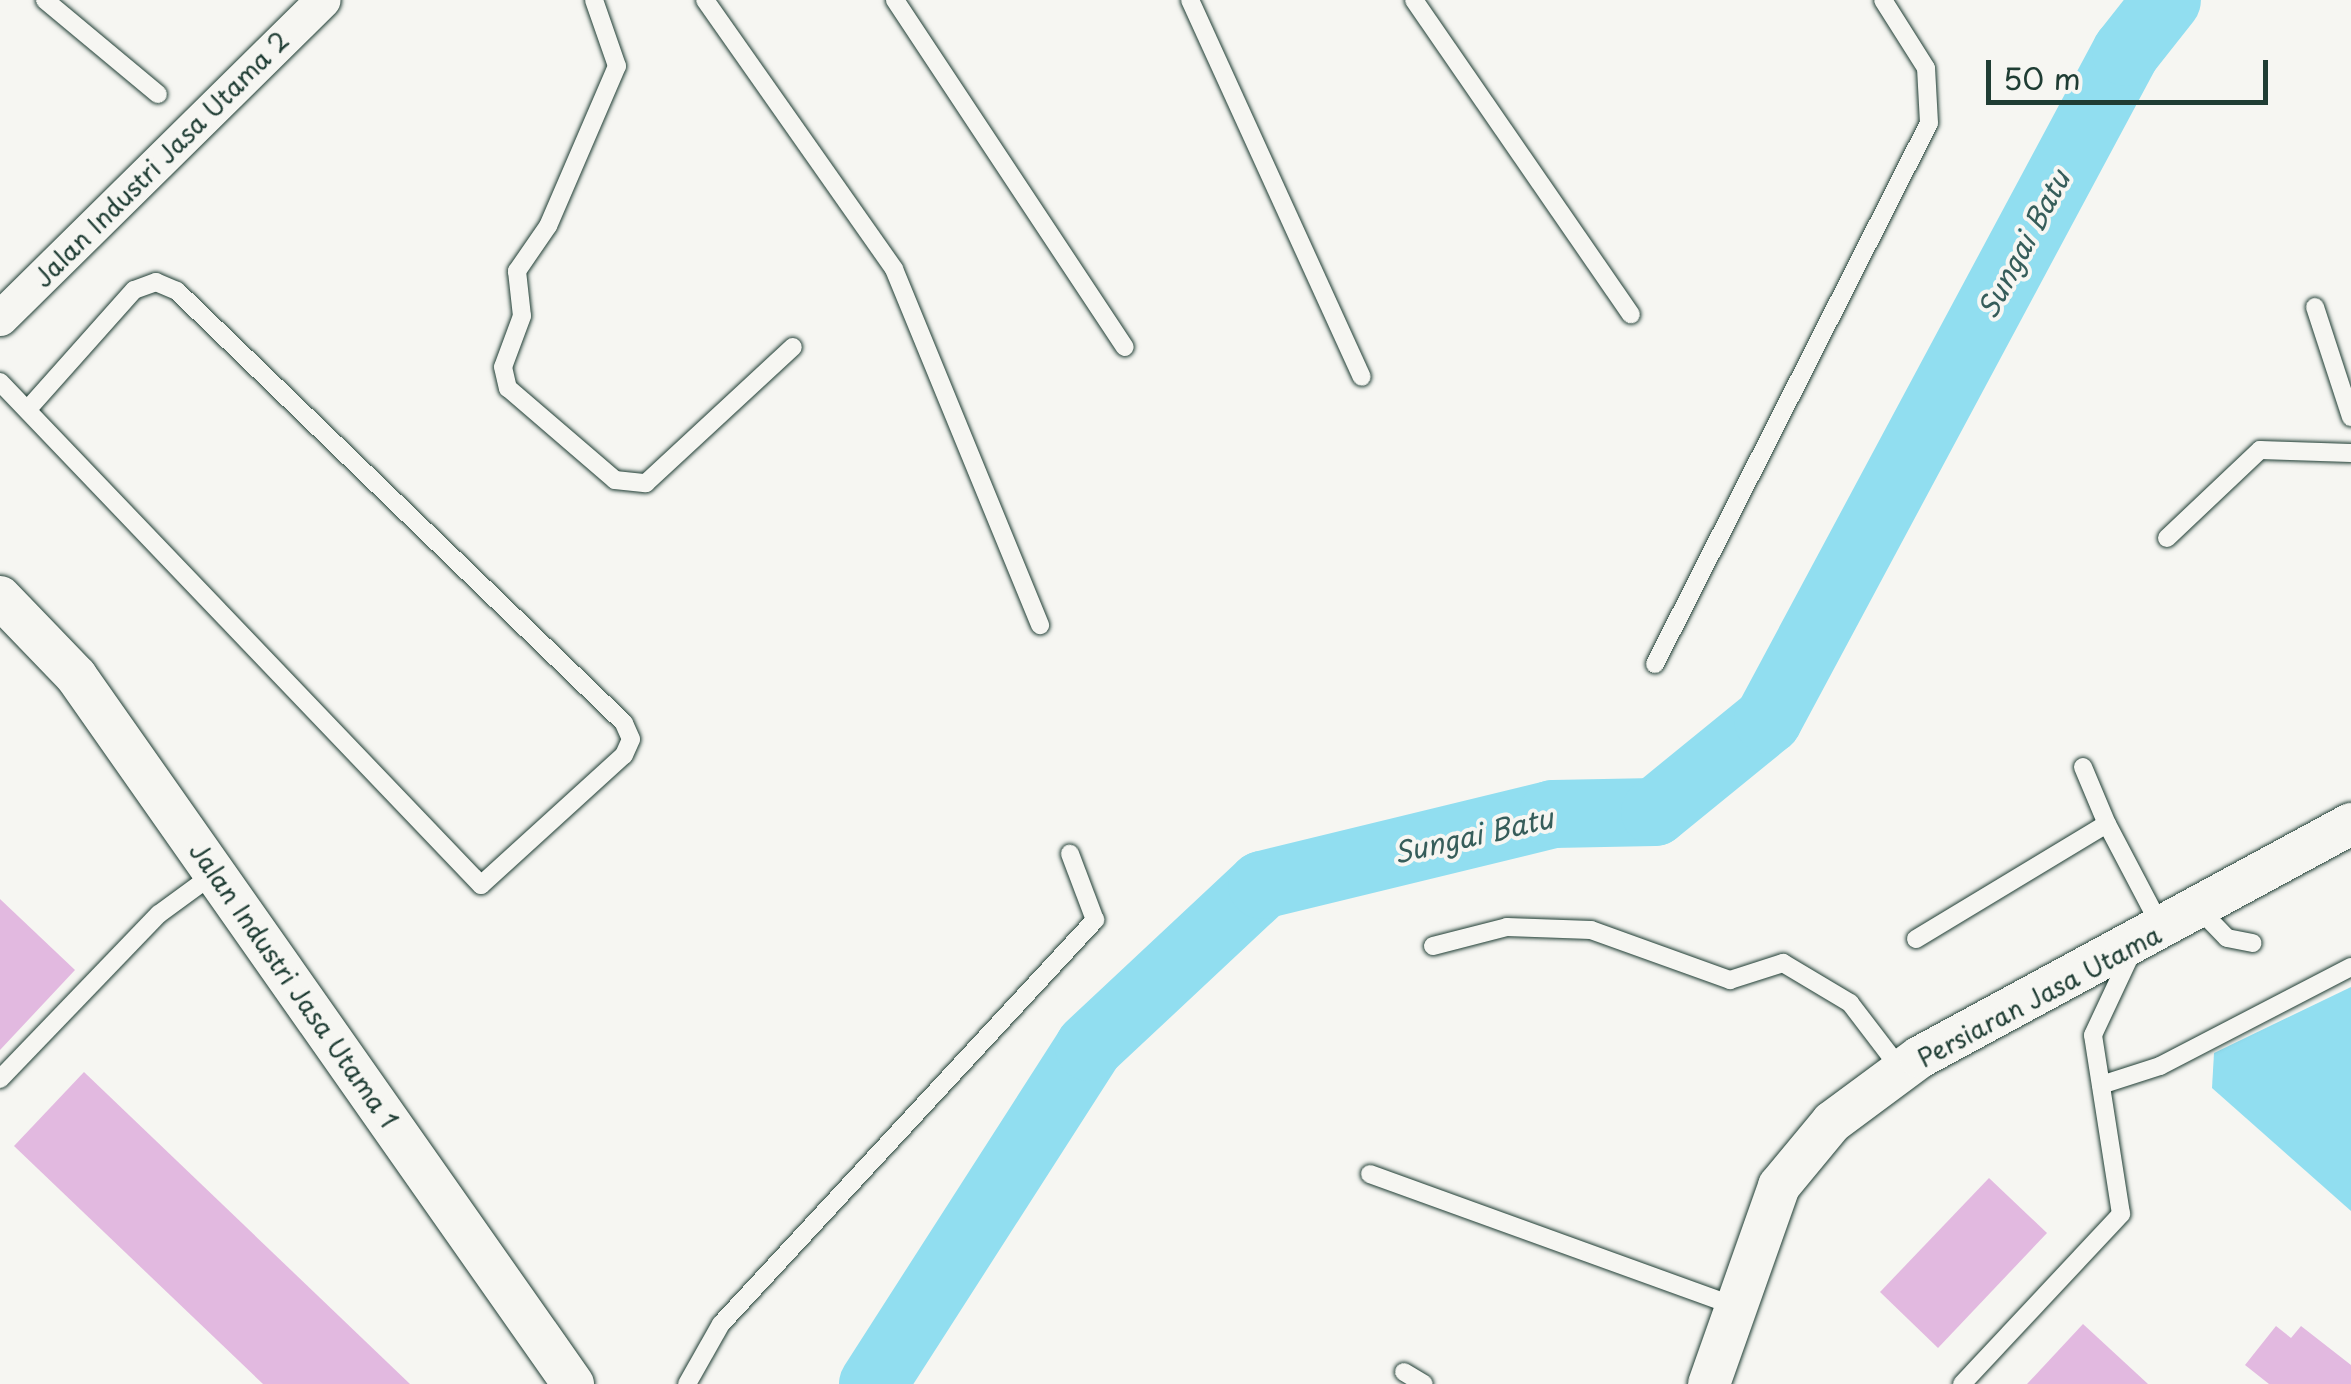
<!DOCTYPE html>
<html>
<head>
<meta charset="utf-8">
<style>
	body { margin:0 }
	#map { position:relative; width:2351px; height:1384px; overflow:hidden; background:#f6f6f2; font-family:"Playpen Sans",sans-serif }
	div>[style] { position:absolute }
	.water>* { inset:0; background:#91def0 }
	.river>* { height:68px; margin:-34px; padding:0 34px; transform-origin:34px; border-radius:34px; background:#91def0 }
	.building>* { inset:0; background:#e2b9e0 }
	.roads { filter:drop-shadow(0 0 2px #1f3d34) drop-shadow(0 0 2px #1f3d34) }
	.service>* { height:18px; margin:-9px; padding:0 9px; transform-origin:9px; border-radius:9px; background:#f6f6f2 }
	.minor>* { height:35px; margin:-17.5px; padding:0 17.5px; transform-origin:17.5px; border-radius:17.5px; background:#f6f6f2 }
	.tertiary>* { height:42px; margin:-21px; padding:0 21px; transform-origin:21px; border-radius:21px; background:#f6f6f2 }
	span { translate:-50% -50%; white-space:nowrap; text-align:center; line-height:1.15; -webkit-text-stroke:8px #f6f6f2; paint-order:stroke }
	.street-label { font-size:25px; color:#1f3d34 }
	.water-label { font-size:28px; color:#365d5a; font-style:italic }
	.scale { position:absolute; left:1986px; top:60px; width:282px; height:45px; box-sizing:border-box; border:5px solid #1f3d34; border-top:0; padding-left:12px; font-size:30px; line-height:35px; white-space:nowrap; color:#1f3d34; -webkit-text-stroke:8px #f6f6f2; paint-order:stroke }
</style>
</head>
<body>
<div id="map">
	<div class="water">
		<div style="clip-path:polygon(2351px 987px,2351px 1211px,2212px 1088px,2214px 1053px)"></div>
	</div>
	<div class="river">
		<div style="left:873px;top:1384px;width:400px;rotate:-57.3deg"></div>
		<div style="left:1089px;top:1047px;width:237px;rotate:-43.1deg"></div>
		<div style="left:1262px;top:885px;width:300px;rotate:-13.7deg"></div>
		<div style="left:1553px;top:814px;width:102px;rotate:-1.1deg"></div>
		<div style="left:1655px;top:812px;width:146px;rotate:-39.2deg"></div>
		<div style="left:1768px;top:720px;width:758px;rotate:-61.81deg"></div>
		<div style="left:2126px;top:52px;width:66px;rotate:-51.7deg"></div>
	</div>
	<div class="building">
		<div style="clip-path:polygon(0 899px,75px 970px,0 1050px)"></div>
		<div style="clip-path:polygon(84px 1072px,410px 1384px,263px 1384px,14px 1146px)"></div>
		<div style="clip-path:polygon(1989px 1178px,2047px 1233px,1938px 1348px,1880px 1292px)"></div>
		<div style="clip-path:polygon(2083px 1324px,2148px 1384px,2027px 1384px)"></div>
		<div style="clip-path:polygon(2276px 1326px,2291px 1338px,2301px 1326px,2351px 1365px,2351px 1384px,2269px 1384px,2245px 1365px)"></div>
	</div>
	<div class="roads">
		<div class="service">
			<div style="left:45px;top:0;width:147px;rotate:39.8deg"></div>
			<div style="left:594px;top:0;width:70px;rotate:70.8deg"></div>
			<div style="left:617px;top:66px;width:174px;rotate:113.3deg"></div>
			<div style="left:548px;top:226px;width:55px;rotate:124.6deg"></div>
			<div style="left:517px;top:271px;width:45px;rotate:83.7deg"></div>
			<div style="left:522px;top:316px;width:54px;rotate:110.4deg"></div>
			<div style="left:503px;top:367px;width:22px;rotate:77deg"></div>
			<div style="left:508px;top:388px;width:141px;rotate:40.7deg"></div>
			<div style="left:615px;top:480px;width:31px;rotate:6deg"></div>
			<div style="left:646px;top:483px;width:200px;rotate:-42.8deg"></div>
			<div style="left:705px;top:0;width:329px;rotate:54.9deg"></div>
			<div style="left:894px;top:269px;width:385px;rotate:67.7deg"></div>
			<div style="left:895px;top:0;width:416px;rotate:56.5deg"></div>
			<div style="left:1190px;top:0;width:414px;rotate:65.5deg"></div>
			<div style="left:1414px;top:0;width:382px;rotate:55.4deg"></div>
			<div style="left:2315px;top:307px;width:116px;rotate:71.9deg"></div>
			<div style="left:0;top:382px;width:696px;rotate:46.28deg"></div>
			<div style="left:481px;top:885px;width:193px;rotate:-42.3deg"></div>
			<div style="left:624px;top:755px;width:17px;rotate:-66deg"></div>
			<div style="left:631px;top:739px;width:17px;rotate:-114deg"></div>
			<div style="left:624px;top:723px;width:622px;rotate:-135.98deg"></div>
			<div style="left:177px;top:291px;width:23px;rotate:-157deg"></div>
			<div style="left:156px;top:282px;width:23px;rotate:160deg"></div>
			<div style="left:134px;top:290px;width:159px;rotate:131.7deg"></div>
			<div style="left:2167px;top:538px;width:128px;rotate:-43.4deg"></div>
			<div style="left:2260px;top:450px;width:91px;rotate:1.9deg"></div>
			<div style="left:1655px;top:664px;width:606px;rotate:-63.14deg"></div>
			<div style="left:1929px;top:123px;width:55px;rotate:-93.1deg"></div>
			<div style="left:1926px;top:68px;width:80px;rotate:-122.3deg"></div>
			<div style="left:2083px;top:767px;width:62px;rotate:67.2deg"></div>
			<div style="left:2199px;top:909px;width:40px;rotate:46deg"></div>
			<div style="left:2227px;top:938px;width:26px;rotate:11deg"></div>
			<div style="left:1916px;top:939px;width:223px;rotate:-31.1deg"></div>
			<div style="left:2107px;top:824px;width:116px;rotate:62.3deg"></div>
			<div style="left:1433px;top:946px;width:76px;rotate:-14.4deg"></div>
			<div style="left:1507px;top:927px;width:84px;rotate:2deg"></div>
			<div style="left:1591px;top:930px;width:148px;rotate:19.8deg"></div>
			<div style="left:1730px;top:980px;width:56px;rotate:-17.8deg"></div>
			<div style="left:1783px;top:963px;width:78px;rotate:30.8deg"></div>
			<div style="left:1850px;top:1003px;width:86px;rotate:52.6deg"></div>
			<div style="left:0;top:1079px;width:229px;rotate:-46.1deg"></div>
			<div style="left:159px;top:914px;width:69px;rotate:-36.2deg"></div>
			<div style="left:2101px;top:1085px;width:62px;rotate:-17.9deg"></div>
			<div style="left:2160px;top:1066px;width:215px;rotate:-27.4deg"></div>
			<div style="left:1370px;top:1174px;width:385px;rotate:19.9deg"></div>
			<div style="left:1404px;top:1372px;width:23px;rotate:31deg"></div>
			<div style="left:687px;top:1384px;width:69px;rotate:-60.5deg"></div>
			<div style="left:721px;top:1324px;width:551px;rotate:-47.21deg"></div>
			<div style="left:1095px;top:920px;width:71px;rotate:-110.7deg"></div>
			<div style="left:1962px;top:1384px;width:233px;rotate:-46.9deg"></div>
			<div style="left:2121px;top:1214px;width:181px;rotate:-98.9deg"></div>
			<div style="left:2093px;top:1035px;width:87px;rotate:-64.9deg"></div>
		</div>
		<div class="minor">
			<div style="left:0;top:318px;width:453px;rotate:-44.6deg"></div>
		</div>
		<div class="tertiary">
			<div style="left:0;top:597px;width:110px;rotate:46.1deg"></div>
			<div style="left:76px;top:676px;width:865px;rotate:54.93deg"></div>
			<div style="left:1709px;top:1384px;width:210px;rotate:-70.5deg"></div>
			<div style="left:1779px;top:1186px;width:83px;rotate:-50.4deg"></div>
			<div style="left:1832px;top:1122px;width:109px;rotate:-36.5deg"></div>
			<div style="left:1920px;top:1057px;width:490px;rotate:-28.4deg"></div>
		</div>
	</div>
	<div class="street-label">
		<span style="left:161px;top:159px;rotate:-45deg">Jalan Industri Jasa Utama 2</span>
		<span style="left:294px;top:985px;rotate:55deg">Jalan Industri Jasa Utama 1</span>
		<span style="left:2039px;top:996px;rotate:-28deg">Persiaran Jasa Utama</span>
	</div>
	<div class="water-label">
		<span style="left:2023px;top:244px;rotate:-62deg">Sungai Batu</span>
		<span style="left:1473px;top:835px;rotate:-13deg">Sungai Batu</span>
	</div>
	<div class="scale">50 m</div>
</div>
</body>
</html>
